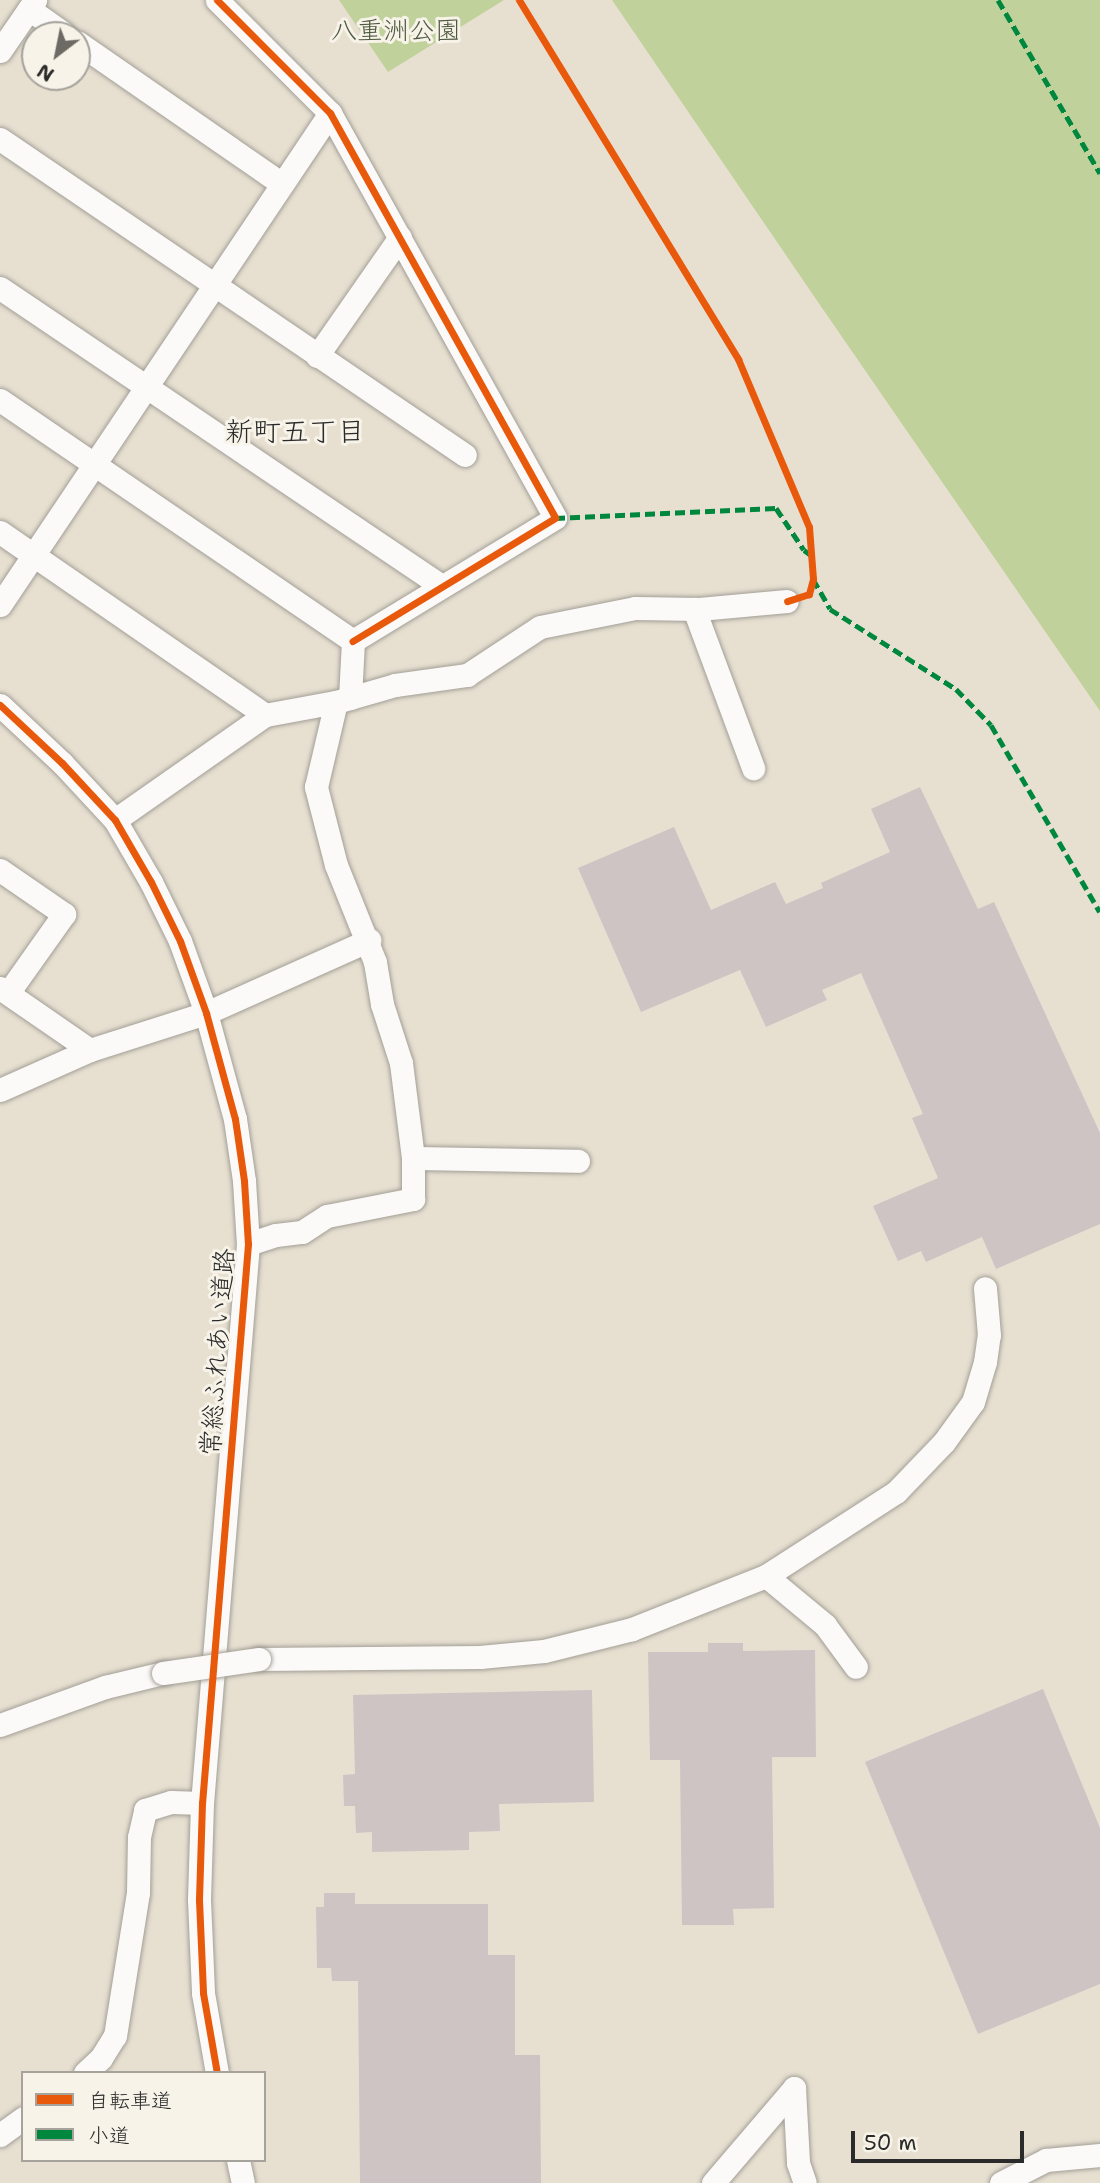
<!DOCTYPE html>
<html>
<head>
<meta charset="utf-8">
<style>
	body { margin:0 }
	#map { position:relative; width:1100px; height:2183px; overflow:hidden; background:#e7e0d1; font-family:"Shantell Sans","Klee One",sans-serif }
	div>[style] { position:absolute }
	.green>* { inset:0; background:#c0d19b }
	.building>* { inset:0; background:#cec4c4 }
	.roads { filter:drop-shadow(0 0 2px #a39f97) drop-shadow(0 0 2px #a39f97) }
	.minor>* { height:23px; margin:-11.5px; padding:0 11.5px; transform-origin:11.5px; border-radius:11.5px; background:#fbfaf8 }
	.bridges { filter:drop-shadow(0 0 2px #a39f97) drop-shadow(0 0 2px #a39f97) }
	.minor-bridge>* { height:23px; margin:-11.5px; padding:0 11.5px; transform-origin:11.5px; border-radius:11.5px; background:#fbfaf8 }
	.quiet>* { height:5px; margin-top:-2.5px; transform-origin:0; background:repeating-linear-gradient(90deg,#00873e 0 10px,transparent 0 15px) }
	.cycleway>* { height:7px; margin:-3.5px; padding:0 3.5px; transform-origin:3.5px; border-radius:3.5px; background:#e8590c }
	span { translate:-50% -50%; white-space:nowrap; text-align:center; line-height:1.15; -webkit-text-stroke:6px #f7f3e8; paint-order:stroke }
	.park-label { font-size:26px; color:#4e593f }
	.street-label { font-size:26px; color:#2b2b2b }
	.neighbourhood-label { font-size:28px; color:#2b2b2b }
	.legend { position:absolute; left:21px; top:2071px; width:245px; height:91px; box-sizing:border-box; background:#f7f3e8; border:2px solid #a5a39c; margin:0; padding:9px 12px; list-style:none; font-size:21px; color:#2b2b2b }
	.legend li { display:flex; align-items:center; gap:14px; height:35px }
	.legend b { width:35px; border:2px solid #a5a39c }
	.north { position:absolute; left:21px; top:21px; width:70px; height:70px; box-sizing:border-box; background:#f7f3e8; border:2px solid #a5a39c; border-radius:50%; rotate:212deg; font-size:19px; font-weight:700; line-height:28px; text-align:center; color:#2b2b2b }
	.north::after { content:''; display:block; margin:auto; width:24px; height:32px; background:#6d6a65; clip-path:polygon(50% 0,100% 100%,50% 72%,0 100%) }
	.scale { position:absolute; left:851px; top:2131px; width:173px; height:32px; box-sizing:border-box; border:4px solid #2b2b2b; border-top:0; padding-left:9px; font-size:21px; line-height:24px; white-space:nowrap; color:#2b2b2b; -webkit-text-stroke:5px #f7f3e8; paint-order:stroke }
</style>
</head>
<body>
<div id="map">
	<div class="green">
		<div style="clip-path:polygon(339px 0,504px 0,388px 72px)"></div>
		<div style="clip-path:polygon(612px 0,1100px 0,1100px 711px,820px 305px)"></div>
	</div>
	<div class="building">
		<div style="clip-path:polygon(920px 787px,978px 909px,994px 902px,1100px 1133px,1100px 1224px,996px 1269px,982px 1237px,926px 1262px,921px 1251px,898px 1261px,873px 1206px,938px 1178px,912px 1118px,923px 1114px,861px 973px,822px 990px,827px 1000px,766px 1027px,740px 970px,641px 1012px,578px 868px,674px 827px,711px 910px,775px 882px,786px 904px,823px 888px,821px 883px,890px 852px,871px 809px)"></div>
		<div style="clip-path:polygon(708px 1643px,743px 1643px,743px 1651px,815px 1650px,816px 1757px,772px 1757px,774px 1908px,733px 1909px,734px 1925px,682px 1925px,680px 1760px,650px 1760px,648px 1652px,708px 1652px)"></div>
		<div style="clip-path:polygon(1043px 1689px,1100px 1828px,1100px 1984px,978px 2034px,865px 1762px)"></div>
		<div style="clip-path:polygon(592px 1690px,594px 1802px,499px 1804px,500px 1831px,469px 1832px,469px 1850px,372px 1852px,372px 1832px,356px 1833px,355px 1806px,344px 1806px,343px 1775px,355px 1774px,353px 1695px)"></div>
		<div style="clip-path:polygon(324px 1893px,355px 1893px,355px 1904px,488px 1904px,488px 1955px,515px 1955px,515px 2055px,540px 2055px,541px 2183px,360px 2183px,358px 1981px,332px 1981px,331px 1968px,317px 1968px,316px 1907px,324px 1907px)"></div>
	</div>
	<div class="roads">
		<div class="minor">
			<div style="left:217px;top:0;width:160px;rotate:45deg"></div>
			<div style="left:330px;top:113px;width:463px;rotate:60.9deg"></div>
			<div style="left:555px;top:518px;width:237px;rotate:148.7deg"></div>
			<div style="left:29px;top:9px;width:45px;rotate:35.1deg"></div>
			<div style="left:77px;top:42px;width:249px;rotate:34.7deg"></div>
			<div style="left:0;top:51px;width:62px;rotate:-55.5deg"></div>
			<div style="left:0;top:139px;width:562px;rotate:34.2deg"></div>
			<div style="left:0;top:288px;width:531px;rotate:34.02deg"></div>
			<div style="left:317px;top:356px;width:145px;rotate:-55.1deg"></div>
			<div style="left:0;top:400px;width:427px;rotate:34.3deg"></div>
			<div style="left:0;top:532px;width:322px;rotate:34.6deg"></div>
			<div style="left:0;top:605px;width:592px;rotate:-56.15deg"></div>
			<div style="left:694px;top:609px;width:170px;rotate:69.6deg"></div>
			<div style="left:350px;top:698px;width:47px;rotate:-16.1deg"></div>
			<div style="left:395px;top:685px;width:73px;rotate:-7.9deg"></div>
			<div style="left:467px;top:675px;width:87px;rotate:-33.3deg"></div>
			<div style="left:540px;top:627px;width:97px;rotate:-11.3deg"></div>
			<div style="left:635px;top:608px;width:64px;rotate:0.9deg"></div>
			<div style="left:699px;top:609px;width:88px;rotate:-5.2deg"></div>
			<div style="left:0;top:705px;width:85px;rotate:43.1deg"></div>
			<div style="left:62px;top:763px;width:78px;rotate:47.1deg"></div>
			<div style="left:115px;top:820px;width:72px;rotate:59.9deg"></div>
			<div style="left:151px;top:882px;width:66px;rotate:63.8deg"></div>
			<div style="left:180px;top:941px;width:77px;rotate:70.1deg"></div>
			<div style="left:206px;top:1013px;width:110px;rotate:74.7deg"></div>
			<div style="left:235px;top:1119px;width:63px;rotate:81.7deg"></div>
			<div style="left:244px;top:1181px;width:63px;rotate:86.4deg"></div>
			<div style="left:248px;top:1244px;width:561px;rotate:94.7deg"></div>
			<div style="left:202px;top:1803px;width:97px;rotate:91.8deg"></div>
			<div style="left:199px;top:1900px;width:93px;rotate:87.5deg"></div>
			<div style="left:203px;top:1993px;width:81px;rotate:80.1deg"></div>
			<div style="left:115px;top:820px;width:183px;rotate:-35deg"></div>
			<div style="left:265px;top:715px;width:72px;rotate:-10.4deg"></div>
			<div style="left:0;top:870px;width:78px;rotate:34.5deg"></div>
			<div style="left:64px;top:914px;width:97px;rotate:125.3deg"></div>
			<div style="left:0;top:988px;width:109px;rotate:34.6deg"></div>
			<div style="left:0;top:1090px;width:98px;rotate:-24deg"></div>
			<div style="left:90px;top:1050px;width:122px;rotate:-17.7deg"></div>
			<div style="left:206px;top:1013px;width:179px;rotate:-24.1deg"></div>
			<div style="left:413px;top:1158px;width:165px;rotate:1deg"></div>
			<div style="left:248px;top:1244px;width:29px;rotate:-18deg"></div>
			<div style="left:276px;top:1235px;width:26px;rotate:-7deg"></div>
			<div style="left:302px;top:1232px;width:30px;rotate:-33deg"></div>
			<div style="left:327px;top:1216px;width:88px;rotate:-11.2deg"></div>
			<div style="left:413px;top:1199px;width:41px;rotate:-90deg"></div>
			<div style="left:413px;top:1158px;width:96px;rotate:-97.2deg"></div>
			<div style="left:401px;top:1063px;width:62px;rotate:-107.9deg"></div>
			<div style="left:382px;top:1004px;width:43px;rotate:-99.5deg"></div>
			<div style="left:375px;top:962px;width:105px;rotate:-111.9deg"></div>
			<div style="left:336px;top:865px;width:81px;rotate:-104.4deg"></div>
			<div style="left:316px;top:787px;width:87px;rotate:-76.8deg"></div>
			<div style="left:336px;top:702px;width:15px;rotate:-16deg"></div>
			<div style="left:350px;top:698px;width:57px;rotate:-87deg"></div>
			<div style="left:766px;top:1576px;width:77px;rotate:39.7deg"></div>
			<div style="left:825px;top:1625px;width:52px;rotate:53.6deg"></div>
			<div style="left:259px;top:1659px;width:221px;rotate:-0.5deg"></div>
			<div style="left:480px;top:1657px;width:64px;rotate:-5.4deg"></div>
			<div style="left:544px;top:1651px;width:91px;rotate:-14deg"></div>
			<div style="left:632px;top:1629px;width:144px;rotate:-21.6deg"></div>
			<div style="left:766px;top:1576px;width:155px;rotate:-32.9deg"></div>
			<div style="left:896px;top:1492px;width:69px;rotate:-46.2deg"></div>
			<div style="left:944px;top:1442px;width:49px;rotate:-54.1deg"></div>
			<div style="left:973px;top:1402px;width:42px;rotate:-73.3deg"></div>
			<div style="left:985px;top:1362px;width:27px;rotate:-82deg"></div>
			<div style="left:989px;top:1335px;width:47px;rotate:-94.9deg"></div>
			<div style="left:0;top:1725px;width:112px;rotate:-19.9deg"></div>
			<div style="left:105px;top:1687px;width:60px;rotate:-13.6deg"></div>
			<div style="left:85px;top:2073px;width:22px;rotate:-43deg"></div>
			<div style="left:101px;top:2058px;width:26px;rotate:-58deg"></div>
			<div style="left:115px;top:2036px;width:145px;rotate:-80.9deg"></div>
			<div style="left:138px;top:1893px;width:56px;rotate:-89deg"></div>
			<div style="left:139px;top:1837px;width:28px;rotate:-77deg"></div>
			<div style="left:145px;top:1810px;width:27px;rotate:-17deg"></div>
			<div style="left:171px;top:1802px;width:31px;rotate:2deg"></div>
			<div style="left:794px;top:2088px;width:75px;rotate:86.9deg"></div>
			<div style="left:798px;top:2163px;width:21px;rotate:71deg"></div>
			<div style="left:0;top:2135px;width:29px;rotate:-36deg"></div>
			<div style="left:238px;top:2160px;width:24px;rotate:78deg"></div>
			<div style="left:713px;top:2183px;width:125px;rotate:-49.5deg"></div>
			<div style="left:1001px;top:2183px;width:51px;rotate:-27.1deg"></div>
			<div style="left:1046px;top:2160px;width:54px;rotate:-5.3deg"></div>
		</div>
	</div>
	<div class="bridges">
		<div class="minor-bridge">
			<div style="left:163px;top:1673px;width:97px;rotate:-8.3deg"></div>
		</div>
	</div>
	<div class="quiet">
		<div style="left:998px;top:0;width:201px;rotate:59.5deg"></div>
		<div style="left:555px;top:518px;width:221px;rotate:-2.6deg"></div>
		<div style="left:776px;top:508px;width:50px;rotate:56.3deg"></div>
		<div style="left:804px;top:550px;width:9px;rotate:36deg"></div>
		<div style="left:813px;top:579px;width:34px;rotate:60deg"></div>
		<div style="left:830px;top:609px;width:149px;rotate:32.4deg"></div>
		<div style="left:956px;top:689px;width:50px;rotate:45.8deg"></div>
		<div style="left:991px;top:725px;width:216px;rotate:59.8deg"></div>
	</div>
	<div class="cycleway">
		<div style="left:217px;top:0;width:160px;rotate:45deg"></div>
		<div style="left:330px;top:113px;width:463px;rotate:60.9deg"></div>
		<div style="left:555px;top:518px;width:237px;rotate:148.7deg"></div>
		<div style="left:519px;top:0;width:421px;rotate:58.6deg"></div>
		<div style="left:738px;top:359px;width:182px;rotate:67.1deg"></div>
		<div style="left:809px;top:527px;width:52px;rotate:85.6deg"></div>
		<div style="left:813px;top:579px;width:16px;rotate:105deg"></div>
		<div style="left:809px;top:594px;width:23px;rotate:162deg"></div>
		<div style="left:0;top:705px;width:85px;rotate:43.1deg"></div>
		<div style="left:62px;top:763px;width:78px;rotate:47.1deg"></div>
		<div style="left:115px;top:820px;width:72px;rotate:59.9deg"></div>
		<div style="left:151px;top:882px;width:66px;rotate:63.8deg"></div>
		<div style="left:180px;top:941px;width:77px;rotate:70.1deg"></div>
		<div style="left:206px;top:1013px;width:110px;rotate:74.7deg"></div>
		<div style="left:235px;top:1119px;width:63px;rotate:81.7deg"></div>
		<div style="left:244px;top:1181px;width:63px;rotate:86.4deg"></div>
		<div style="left:248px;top:1244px;width:561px;rotate:94.7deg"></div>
		<div style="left:202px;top:1803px;width:97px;rotate:91.8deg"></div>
		<div style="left:199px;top:1900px;width:93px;rotate:87.5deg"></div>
		<div style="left:203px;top:1993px;width:81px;rotate:80.1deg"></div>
	</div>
	<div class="park-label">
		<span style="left:396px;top:30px">八重洲公園</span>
	</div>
	<div class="street-label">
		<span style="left:217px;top:1352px;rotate:-86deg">常総ふれあい道路</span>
	</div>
	<div class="neighbourhood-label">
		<span style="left:295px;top:431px">新町五丁目</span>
	</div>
	<ul class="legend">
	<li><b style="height:9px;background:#e8590c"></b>自転車道</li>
	<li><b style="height:9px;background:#00873e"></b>小道</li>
	</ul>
	<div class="north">N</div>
	<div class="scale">50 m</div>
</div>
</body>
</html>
